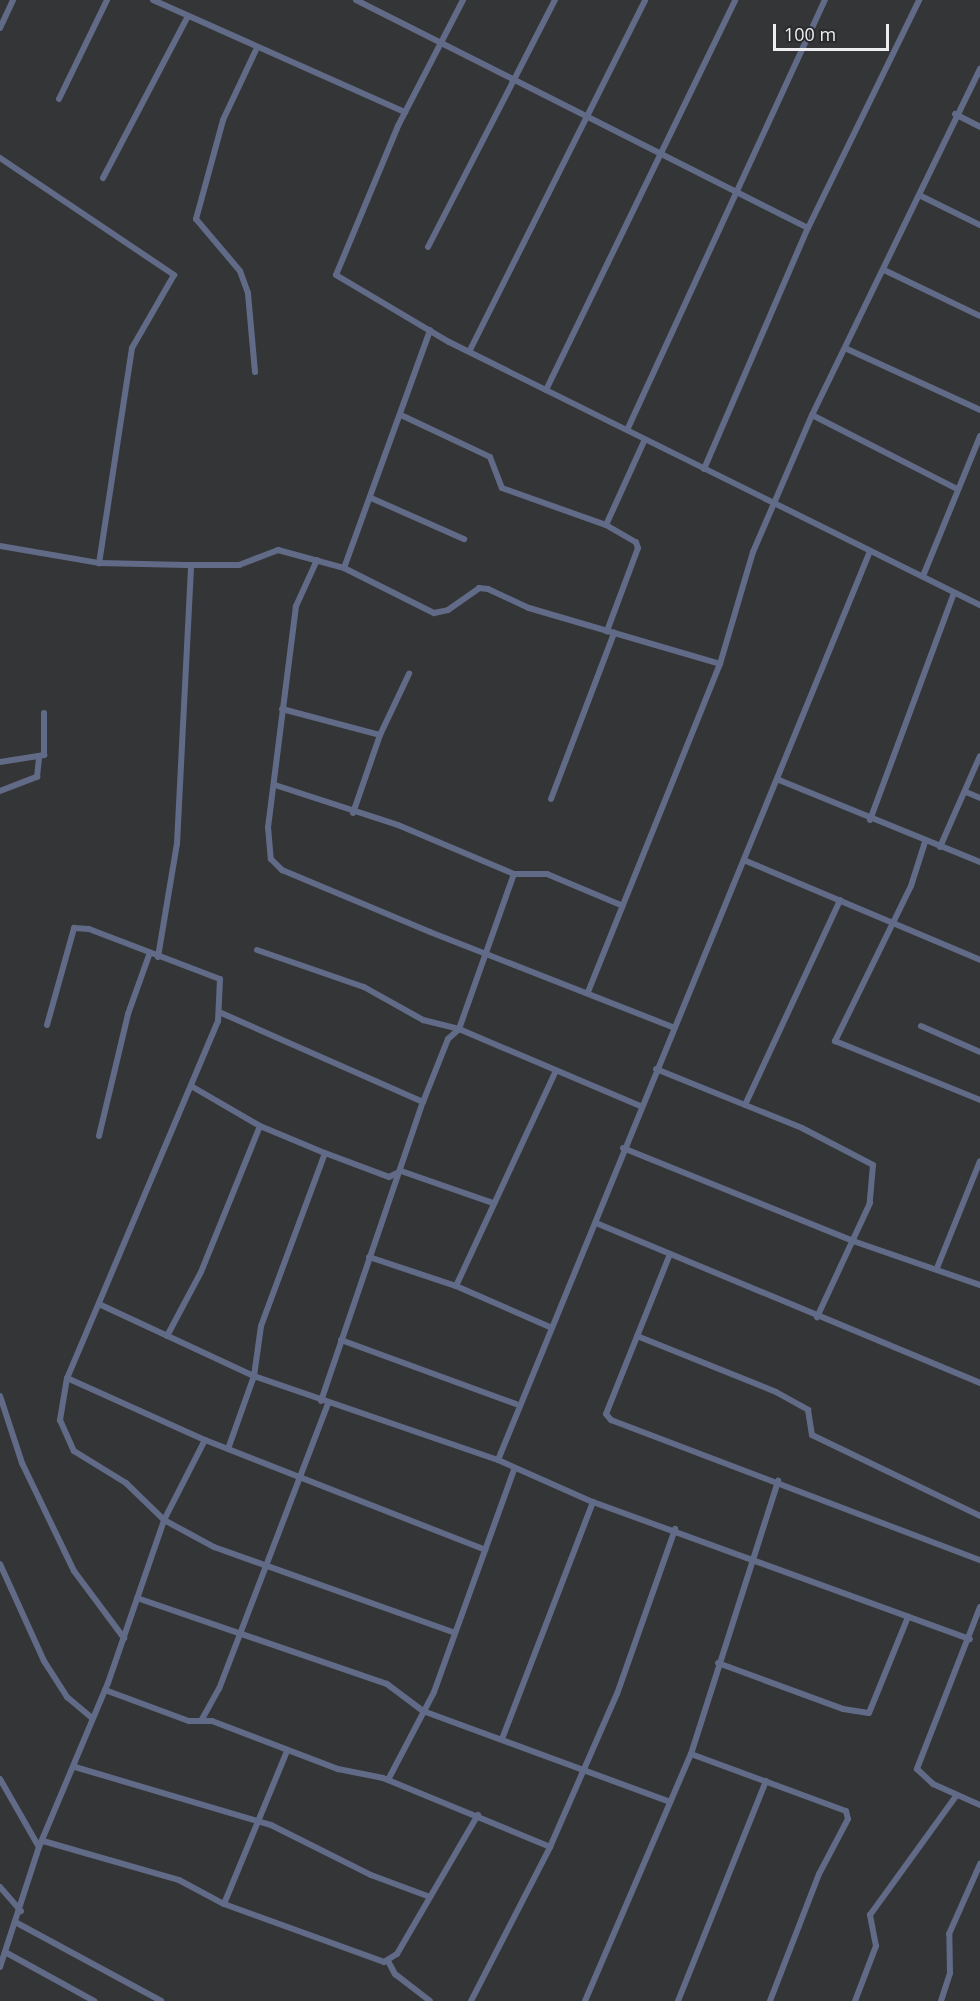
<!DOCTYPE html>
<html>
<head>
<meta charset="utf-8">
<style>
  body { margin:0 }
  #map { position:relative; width:980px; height:2001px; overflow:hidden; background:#343537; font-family:"Open Sans",sans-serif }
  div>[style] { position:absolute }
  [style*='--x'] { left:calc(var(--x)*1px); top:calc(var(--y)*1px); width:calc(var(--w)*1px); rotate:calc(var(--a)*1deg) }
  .street>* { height:6px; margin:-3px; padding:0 3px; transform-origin:3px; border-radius:3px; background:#616b87 }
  span { translate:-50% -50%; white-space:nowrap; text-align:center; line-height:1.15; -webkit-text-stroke:6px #2a2b2d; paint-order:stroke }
  .scale { position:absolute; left:773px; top:24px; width:116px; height:27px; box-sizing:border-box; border:3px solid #eeeef0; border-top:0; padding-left:8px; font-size:18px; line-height:21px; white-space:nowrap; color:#eeeef0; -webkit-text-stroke:4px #2a2b2d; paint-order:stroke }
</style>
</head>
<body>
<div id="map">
  <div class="street">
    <div style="--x:153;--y:0;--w:276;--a:24"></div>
    <div style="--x:356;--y:0;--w:506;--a:26.77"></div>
    <div style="--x:463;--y:0;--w:142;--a:117.3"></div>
    <div style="--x:398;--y:126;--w:161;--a:112.6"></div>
    <div style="--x:336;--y:275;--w:131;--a:30.7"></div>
    <div style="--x:449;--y:342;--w:593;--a:26.35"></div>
    <div style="--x:0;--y:28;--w:31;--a:-65"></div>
    <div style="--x:59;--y:99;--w:110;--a:-64.1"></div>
    <div style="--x:955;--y:114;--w:28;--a:27"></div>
    <div style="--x:0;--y:158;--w:210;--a:33.9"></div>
    <div style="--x:174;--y:275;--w:84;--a:119.9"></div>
    <div style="--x:132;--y:348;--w:218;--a:98.7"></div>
    <div style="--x:103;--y:178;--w:183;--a:-62.3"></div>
    <div style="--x:919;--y:195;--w:68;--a:26.2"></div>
    <div style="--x:428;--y:247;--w:278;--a:-62.8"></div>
    <div style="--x:884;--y:270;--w:106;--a:25.6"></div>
    <div style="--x:847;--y:349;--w:146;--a:24.6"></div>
    <div style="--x:470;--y:350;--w:391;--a:-63.4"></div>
    <div style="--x:255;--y:372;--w:79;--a:-95.1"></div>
    <div style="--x:248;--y:293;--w:23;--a:-110"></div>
    <div style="--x:240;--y:271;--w:68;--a:-130.2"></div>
    <div style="--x:196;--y:219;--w:103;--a:-74.7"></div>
    <div style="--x:223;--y:120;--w:77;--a:-64.8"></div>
    <div style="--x:546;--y:390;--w:433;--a:-64.1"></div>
    <div style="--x:812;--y:415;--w:161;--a:27"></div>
    <div style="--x:403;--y:416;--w:96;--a:25.2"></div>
    <div style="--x:490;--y:457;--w:33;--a:69"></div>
    <div style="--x:502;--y:488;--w:110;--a:19.6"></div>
    <div style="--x:606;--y:525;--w:34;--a:30"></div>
    <div style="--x:636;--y:542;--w:6;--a:72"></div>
    <div style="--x:638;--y:548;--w:89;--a:110.5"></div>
    <div style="--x:628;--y:428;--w:471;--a:-65.3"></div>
    <div style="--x:704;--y:469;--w:262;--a:-66.7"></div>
    <div style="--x:808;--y:228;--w:254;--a:-64"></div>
    <div style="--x:371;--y:498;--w:102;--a:23.8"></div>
    <div style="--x:606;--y:525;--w:94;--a:-65.6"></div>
    <div style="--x:0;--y:546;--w:100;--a:9.7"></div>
    <div style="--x:99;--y:563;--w:87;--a:1.3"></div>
    <div style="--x:186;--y:565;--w:53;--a:0"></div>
    <div style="--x:239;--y:565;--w:42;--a:-21"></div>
    <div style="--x:278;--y:550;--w:68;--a:15.3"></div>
    <div style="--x:344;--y:568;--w:101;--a:26.6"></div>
    <div style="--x:434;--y:613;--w:14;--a:-12"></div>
    <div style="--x:448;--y:610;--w:38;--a:-35"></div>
    <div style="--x:479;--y:588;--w:9;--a:6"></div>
    <div style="--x:488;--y:589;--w:45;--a:24.9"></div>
    <div style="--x:529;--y:608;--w:199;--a:16.3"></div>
    <div style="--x:317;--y:560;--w:51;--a:114.5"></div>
    <div style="--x:296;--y:606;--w:223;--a:97.2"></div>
    <div style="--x:268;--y:827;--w:32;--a:85"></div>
    <div style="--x:271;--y:859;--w:16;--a:45"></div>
    <div style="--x:282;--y:870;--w:160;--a:22.7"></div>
    <div style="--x:430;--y:932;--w:261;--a:21.4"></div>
    <div style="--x:344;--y:568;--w:253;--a:-70.1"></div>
    <div style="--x:923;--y:576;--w:151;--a:-67.8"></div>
    <div style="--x:282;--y:709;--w:101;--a:14.9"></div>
    <div style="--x:0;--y:762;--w:45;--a:-9"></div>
    <div style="--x:44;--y:755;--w:42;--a:-90"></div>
    <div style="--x:779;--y:780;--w:217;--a:22.2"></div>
    <div style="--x:275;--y:785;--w:129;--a:18"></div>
    <div style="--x:398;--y:825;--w:126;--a:22.9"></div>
    <div style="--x:514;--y:874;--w:33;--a:0"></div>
    <div style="--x:547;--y:874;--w:82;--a:22.8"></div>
    <div style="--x:0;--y:791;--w:40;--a:-21"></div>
    <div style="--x:37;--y:777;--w:18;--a:-84"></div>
    <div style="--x:966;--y:792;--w:15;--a:23"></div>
    <div style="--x:551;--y:799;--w:178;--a:-69.2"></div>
    <div style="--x:353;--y:813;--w:83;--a:-70.9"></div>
    <div style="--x:380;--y:735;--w:68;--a:-64.6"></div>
    <div style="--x:870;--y:820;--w:242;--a:-69.7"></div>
    <div style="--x:925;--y:842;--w:46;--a:107.7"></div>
    <div style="--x:911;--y:886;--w:173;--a:116.1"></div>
    <div style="--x:835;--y:1041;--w:157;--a:22.1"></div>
    <div style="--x:940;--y:847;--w:99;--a:-66.3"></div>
    <div style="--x:746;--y:861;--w:254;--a:22.9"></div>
    <div style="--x:257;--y:950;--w:113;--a:19.1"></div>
    <div style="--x:364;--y:987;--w:68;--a:29.2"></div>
    <div style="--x:423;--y:1020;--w:37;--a:14"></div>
    <div style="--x:459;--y:1029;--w:197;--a:23"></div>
    <div style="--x:158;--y:957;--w:115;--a:-80.5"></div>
    <div style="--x:177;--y:844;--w:279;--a:-87.1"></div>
    <div style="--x:588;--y:992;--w:354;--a:-68.1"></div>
    <div style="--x:720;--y:664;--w:117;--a:-73.6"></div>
    <div style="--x:753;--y:552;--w:149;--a:-66.7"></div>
    <div style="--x:812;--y:415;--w:385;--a:-64.1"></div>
    <div style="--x:219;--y:1012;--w:223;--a:23.8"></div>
    <div style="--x:47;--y:1025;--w:101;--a:-74.4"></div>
    <div style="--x:74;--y:928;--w:15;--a:4"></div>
    <div style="--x:89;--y:929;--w:140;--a:20.9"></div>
    <div style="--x:220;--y:979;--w:42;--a:92.7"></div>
    <div style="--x:218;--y:1021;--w:388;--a:112.9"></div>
    <div style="--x:67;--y:1378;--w:43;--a:99.5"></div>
    <div style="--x:60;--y:1420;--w:34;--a:66"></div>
    <div style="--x:74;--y:1451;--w:61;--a:31.6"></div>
    <div style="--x:126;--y:1483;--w:53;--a:44.2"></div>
    <div style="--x:164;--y:1520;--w:57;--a:28.4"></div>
    <div style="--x:214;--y:1547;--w:254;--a:19.6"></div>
    <div style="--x:921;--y:1026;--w:64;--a:23.8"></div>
    <div style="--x:656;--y:1069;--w:157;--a:22"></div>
    <div style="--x:802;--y:1128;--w:80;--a:27.5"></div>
    <div style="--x:873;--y:1165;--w:38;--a:95"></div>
    <div style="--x:870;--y:1203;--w:126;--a:114.9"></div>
    <div style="--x:191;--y:1086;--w:80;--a:30.1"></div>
    <div style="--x:260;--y:1126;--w:70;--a:22.6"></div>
    <div style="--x:325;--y:1153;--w:68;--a:20.6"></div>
    <div style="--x:389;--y:1177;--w:13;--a:-27"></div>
    <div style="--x:401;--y:1171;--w:97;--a:19.2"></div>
    <div style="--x:745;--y:1105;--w:226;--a:-65.1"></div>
    <div style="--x:99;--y:1136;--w:125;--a:-76.6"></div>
    <div style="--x:128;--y:1014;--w:63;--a:-70.4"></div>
    <div style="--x:623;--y:1148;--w:248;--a:22"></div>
    <div style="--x:853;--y:1241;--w:134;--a:19.1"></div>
    <div style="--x:596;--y:1223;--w:416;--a:22.6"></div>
    <div style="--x:670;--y:1254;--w:172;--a:111.8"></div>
    <div style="--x:606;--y:1414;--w:8;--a:50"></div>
    <div style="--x:611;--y:1420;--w:395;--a:20.8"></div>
    <div style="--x:369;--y:1257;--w:92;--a:18.4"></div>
    <div style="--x:456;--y:1286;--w:103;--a:23.6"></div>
    <div style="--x:937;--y:1268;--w:115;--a:-68.1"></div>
    <div style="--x:456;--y:1286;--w:237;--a:-65.1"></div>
    <div style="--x:101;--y:1305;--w:169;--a:24.9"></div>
    <div style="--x:254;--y:1376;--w:258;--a:19"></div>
    <div style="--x:498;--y:1460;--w:104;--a:23.9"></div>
    <div style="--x:593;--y:1502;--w:401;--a:20"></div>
    <div style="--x:167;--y:1336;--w:72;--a:-62"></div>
    <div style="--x:201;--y:1272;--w:157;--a:-68"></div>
    <div style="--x:637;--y:1336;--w:150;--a:21.9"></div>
    <div style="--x:776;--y:1392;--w:37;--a:29"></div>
    <div style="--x:808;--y:1410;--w:25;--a:81"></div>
    <div style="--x:812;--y:1435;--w:187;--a:25.7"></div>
    <div style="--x:341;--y:1340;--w:186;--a:20.1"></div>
    <div style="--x:67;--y:1378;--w:151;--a:24.2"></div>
    <div style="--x:205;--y:1440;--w:301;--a:21.4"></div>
    <div style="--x:0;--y:1396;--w:71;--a:71.8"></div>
    <div style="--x:22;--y:1463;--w:120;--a:64.3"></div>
    <div style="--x:74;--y:1571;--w:84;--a:53.3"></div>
    <div style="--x:321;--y:1401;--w:316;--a:-71.2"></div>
    <div style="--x:423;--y:1102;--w:68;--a:-68.4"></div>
    <div style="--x:448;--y:1039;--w:15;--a:-42"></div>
    <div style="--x:459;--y:1029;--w:164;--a:-70.5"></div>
    <div style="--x:228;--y:1449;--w:77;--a:-70.4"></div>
    <div style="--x:254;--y:1376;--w:50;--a:-82"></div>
    <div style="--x:261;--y:1326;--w:184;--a:-69.7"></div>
    <div style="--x:498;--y:1460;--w:982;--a:-67.74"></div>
    <div style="--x:0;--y:1564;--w:107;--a:65.6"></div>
    <div style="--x:44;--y:1661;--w:43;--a:57.4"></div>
    <div style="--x:67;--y:1697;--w:33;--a:40"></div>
    <div style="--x:137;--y:1598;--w:264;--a:19"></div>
    <div style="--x:387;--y:1684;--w:45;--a:36.9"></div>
    <div style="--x:423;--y:1711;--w:261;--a:20.2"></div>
    <div style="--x:980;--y:1607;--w:174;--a:111.3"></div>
    <div style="--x:917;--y:1769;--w:22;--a:43"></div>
    <div style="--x:933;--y:1784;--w:51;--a:24.1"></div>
    <div style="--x:718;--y:1663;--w:133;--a:20.2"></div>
    <div style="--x:843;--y:1709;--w:26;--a:9"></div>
    <div style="--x:869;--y:1713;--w:104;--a:-67.9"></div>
    <div style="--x:105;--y:1690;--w:90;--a:20.3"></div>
    <div style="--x:189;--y:1721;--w:23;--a:0"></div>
    <div style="--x:212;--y:1721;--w:135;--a:20.9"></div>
    <div style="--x:338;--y:1769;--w:46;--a:11.3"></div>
    <div style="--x:383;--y:1778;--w:181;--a:22.4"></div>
    <div style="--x:201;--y:1721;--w:37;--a:-61"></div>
    <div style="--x:219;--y:1689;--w:306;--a:-69.1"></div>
    <div style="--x:502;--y:1739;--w:254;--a:-69"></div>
    <div style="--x:691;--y:1754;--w:165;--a:20.2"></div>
    <div style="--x:846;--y:1811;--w:8;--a:76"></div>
    <div style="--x:848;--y:1819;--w:62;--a:117.8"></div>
    <div style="--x:819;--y:1874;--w:136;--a:111.1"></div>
    <div style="--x:75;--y:1767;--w:204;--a:16.5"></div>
    <div style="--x:271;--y:1825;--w:112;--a:26.6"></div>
    <div style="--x:371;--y:1875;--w:63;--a:20.4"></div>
    <div style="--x:0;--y:1779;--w:78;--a:60.2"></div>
    <div style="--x:388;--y:1780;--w:99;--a:-62.4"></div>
    <div style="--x:434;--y:1692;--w:236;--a:-70.2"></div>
    <div style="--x:43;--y:1841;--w:141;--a:16"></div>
    <div style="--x:179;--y:1880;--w:51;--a:28.1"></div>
    <div style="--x:224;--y:1904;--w:170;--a:19.9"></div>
    <div style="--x:384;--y:1962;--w:15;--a:-32"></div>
    <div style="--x:397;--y:1954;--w:161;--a:-59.8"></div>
    <div style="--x:0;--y:1887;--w:32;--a:49"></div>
    <div style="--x:224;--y:1904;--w:165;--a:-67.6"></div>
    <div style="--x:17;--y:1923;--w:164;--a:28.4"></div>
    <div style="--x:5;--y:1952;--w:102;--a:28.8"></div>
    <div style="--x:388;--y:1961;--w:15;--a:62"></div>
    <div style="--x:395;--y:1974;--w:44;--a:37.6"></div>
    <div style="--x:0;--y:1967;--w:126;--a:-72"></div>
    <div style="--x:39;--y:1847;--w:178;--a:-67.2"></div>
    <div style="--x:108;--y:1683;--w:172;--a:-71"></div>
    <div style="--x:164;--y:1520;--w:90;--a:-62.9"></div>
    <div style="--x:471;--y:2001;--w:173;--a:-62.8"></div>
    <div style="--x:550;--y:1847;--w:167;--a:-66.4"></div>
    <div style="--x:617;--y:1694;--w:175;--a:-70.6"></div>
    <div style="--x:585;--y:2001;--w:269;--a:-66.8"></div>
    <div style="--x:691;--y:1754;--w:287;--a:-72.3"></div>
    <div style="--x:678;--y:2001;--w:237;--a:-68.2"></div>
    <div style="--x:855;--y:2001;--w:59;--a:-69.1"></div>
    <div style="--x:876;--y:1946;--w:32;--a:-101"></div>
    <div style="--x:870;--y:1915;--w:148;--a:-54.1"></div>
    <div style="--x:941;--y:2001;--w:29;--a:-72"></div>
    <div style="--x:950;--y:1973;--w:39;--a:-91"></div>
    <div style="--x:949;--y:1934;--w:77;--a:-66.1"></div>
  </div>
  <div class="scale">100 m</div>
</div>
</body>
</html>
